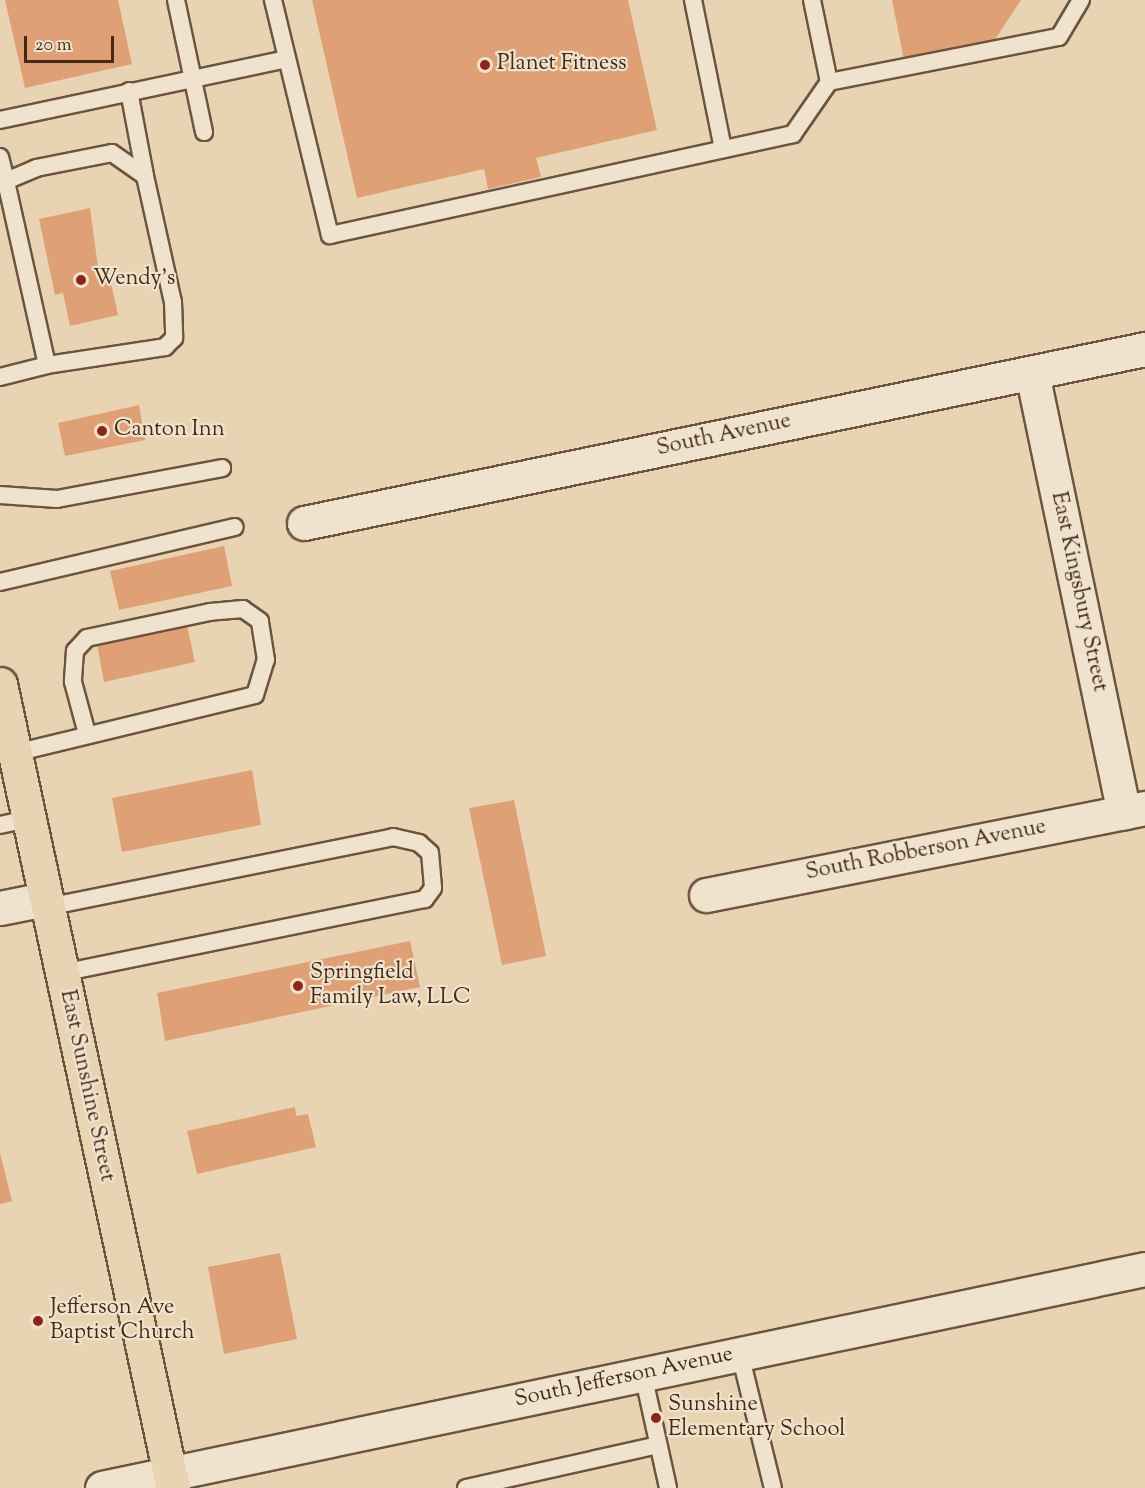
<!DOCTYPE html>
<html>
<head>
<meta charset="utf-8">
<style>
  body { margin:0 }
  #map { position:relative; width:1145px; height:1488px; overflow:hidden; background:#e8d4b3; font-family:"Sorts Mill Goudy",serif }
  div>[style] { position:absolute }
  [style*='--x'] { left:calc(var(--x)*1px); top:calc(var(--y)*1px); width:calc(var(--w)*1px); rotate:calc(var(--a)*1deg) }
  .building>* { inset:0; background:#e0a076 }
  .roads { filter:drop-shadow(2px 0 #6c543d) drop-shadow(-2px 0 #6c543d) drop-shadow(0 2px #6c543d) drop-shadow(0 -2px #6c543d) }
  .lane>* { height:16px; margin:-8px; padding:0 8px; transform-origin:8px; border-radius:8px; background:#f0e3ce }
  .street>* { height:33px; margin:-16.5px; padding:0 16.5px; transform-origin:16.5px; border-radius:16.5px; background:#f0e3ce }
  .secondary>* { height:33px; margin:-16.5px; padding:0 16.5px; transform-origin:16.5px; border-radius:16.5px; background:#f0e3ce }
  .primary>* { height:33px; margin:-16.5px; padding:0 16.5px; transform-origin:16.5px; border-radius:16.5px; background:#e8d4b3 }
  .dots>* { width:16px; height:16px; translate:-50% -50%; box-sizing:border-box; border:3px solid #f0e3ce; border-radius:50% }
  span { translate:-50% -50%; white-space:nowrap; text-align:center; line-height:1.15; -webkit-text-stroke:4.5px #f0e3ce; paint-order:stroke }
  .poi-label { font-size:22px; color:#432a16 }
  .left { translate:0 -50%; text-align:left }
  .street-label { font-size:22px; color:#432a16 }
  .scale { position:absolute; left:24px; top:36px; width:90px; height:27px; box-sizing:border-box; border:3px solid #432a16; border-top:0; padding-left:8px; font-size:18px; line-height:21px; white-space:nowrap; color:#432a16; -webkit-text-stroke:4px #f0e3ce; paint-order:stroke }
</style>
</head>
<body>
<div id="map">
  <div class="building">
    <div style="clip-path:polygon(5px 0,118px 0,132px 64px,25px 88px)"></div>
    <div style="clip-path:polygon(312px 0,628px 0,657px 130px,536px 158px,541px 177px,488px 189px,484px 169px,357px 198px)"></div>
    <div style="clip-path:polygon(892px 0,1021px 0,992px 44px,904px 60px)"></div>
    <div style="clip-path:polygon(90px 208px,98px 267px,107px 265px,118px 315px,70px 326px,63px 293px,55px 295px,39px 219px)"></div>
    <div style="clip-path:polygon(139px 405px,145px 440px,65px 456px,58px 423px)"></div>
    <div style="clip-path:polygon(224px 546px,232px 586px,119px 610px,110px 571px)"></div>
    <div style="clip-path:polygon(187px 625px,195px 662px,104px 682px,97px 644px)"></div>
    <div style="clip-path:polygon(252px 770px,261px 825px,122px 852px,112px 798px)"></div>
    <div style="clip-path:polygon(514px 800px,546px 956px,502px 965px,469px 808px)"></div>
    <div style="clip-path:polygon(410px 941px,420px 987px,165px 1041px,157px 993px)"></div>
    <div style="clip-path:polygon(295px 1107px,296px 1116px,308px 1114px,316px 1147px,197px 1174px,187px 1131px)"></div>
    <div style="clip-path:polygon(0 1153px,12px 1201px,0 1204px)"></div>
    <div style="clip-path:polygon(280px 1253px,297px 1339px,224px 1354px,208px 1267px)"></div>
  </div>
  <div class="roads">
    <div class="lane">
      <div style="--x:176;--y:0;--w:135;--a:78"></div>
      <div style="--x:273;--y:0;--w:242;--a:76.4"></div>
      <div style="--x:330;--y:235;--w:474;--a:-12.3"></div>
      <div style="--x:793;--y:134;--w:63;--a:-55.3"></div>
      <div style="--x:829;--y:82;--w:234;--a:-11.1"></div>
      <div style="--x:1059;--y:37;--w:43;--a:-59.3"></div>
      <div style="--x:693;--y:0;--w:152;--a:78.6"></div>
      <div style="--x:812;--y:0;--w:84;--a:78.3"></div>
      <div style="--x:129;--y:91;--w:86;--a:79.3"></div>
      <div style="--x:0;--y:120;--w:293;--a:-12"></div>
      <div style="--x:112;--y:153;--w:40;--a:34.9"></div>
      <div style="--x:145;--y:176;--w:129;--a:77.5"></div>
      <div style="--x:173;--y:302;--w:36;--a:88"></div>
      <div style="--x:174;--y:338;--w:13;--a:135"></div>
      <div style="--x:165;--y:347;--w:119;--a:171.3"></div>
      <div style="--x:47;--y:365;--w:189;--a:-102.6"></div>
      <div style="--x:6;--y:181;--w:33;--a:-23"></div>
      <div style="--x:36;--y:168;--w:77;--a:-11.2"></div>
      <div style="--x:0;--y:157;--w:25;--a:76"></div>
      <div style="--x:6;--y:181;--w:6;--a:171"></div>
      <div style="--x:0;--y:377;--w:49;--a:-14.3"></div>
      <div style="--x:0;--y:495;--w:57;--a:4"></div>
      <div style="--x:57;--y:499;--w:168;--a:-10.6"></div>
      <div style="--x:0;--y:582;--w:241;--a:-13.2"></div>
      <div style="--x:15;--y:753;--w:247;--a:-13.6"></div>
      <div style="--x:255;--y:695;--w:37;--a:-73"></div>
      <div style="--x:266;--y:660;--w:39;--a:-99"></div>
      <div style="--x:260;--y:621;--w:21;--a:-145"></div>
      <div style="--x:243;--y:609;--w:33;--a:175"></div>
      <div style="--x:210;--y:612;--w:126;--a:168.1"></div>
      <div style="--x:87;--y:638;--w:18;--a:133"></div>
      <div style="--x:75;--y:651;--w:31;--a:94"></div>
      <div style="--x:73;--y:682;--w:54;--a:74.9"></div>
      <div style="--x:0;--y:825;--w:29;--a:-12"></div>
      <div style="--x:47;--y:907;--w:353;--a:-11.4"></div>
      <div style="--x:393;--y:837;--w:27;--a:13"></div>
      <div style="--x:419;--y:843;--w:15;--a:42"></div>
      <div style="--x:430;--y:853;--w:35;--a:85"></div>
      <div style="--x:433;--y:888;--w:14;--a:126"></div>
      <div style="--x:425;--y:899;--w:371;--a:168.5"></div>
      <div style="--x:740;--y:1354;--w:138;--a:76.2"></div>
      <div style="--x:643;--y:1374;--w:117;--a:77.6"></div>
      <div style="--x:466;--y:1488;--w:197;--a:-12.6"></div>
    </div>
    <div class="street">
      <div style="--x:1032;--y:373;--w:449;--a:78.2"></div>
      <div style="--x:304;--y:523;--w:859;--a:-11.69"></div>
      <div style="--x:706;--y:895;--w:448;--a:-11.2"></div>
      <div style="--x:0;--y:908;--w:46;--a:-11.3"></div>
    </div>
    <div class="secondary">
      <div style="--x:102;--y:1488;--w:1066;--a:-11.86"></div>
    </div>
    <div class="primary">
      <div style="--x:0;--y:684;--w:822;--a:77.86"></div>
    </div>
  </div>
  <div class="dots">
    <div style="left:485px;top:65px;background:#8f2418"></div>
    <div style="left:81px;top:280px;background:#8f2418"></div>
    <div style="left:102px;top:431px;background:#8f2418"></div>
    <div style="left:298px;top:986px;background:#8f2418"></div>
    <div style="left:38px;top:1321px;background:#8f2418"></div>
    <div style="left:656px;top:1418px;background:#8f2418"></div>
  </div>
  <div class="poi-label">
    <span class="left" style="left:497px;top:65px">Planet Fitness</span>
    <span class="left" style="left:93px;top:280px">Wendy's</span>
    <span class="left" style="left:114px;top:431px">Canton Inn</span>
    <span class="left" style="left:310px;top:986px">Springfield<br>Family Law, LLC</span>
    <span class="left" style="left:50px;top:1321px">Jefferson Ave<br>Baptist Church</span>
    <span class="left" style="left:668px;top:1418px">Sunshine<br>Elementary School</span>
  </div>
  <div class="street-label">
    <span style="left:724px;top:436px;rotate:-12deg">South Avenue</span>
    <span style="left:1078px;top:592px;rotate:78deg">East Kingsbury Street</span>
    <span style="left:926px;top:851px;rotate:-11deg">South Robberson Avenue</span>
    <span style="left:86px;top:1086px;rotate:78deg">East Sunshine Street</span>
    <span style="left:624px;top:1378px;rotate:-12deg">South Jefferson Avenue</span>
  </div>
  <div class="scale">20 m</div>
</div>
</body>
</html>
